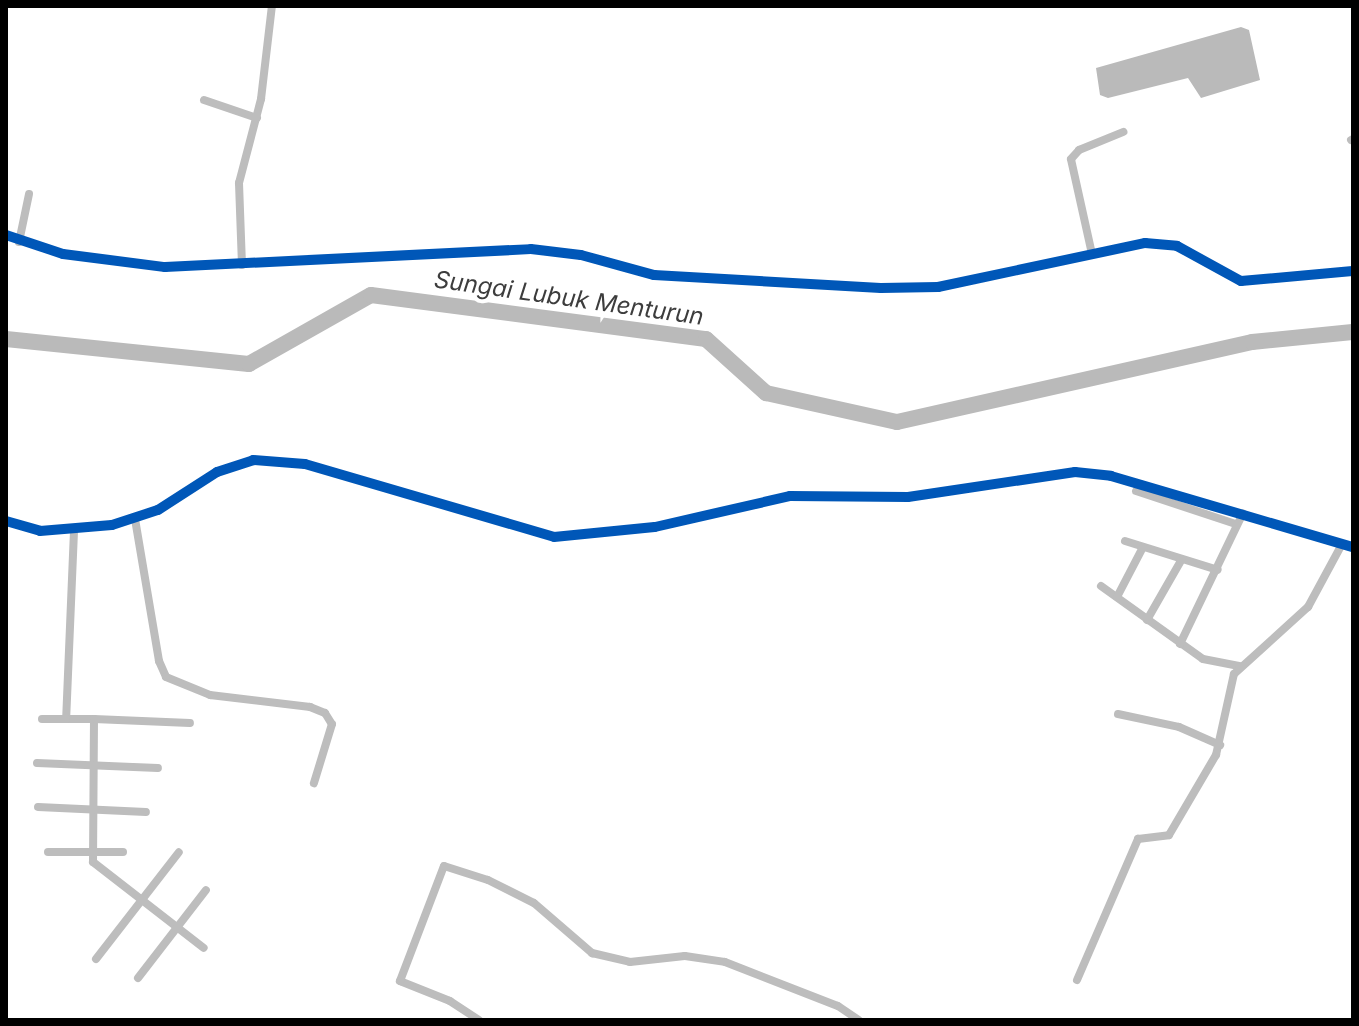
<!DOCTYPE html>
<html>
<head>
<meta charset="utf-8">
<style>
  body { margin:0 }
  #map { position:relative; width:1359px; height:1026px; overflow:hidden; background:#fff; font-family:Inter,sans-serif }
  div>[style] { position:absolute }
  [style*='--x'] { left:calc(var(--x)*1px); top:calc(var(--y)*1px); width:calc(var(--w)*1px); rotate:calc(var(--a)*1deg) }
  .water>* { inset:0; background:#bababa }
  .river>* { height:16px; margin:-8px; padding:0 8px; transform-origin:8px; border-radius:8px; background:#bababa }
  .minor>* { height:8px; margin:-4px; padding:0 4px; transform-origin:4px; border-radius:4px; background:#bdbdbd }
  .cycleway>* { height:10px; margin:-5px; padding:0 5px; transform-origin:5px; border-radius:5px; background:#0057b8 }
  span { translate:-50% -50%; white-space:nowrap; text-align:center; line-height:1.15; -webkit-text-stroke:8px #fff; paint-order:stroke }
  .water-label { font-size:24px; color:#3d3d3d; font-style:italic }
  .frame { position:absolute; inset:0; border:8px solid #000; pointer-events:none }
</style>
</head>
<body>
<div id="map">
  <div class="water">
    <div style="clip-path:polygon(1241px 27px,1249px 30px,1260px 80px,1201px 98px,1188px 78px,1108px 98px,1100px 95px,1096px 68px)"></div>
  </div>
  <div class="river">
    <div style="--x:6;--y:339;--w:244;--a:5.9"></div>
    <div style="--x:249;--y:364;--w:140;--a:-29.5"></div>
    <div style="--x:371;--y:295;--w:338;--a:7.5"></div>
    <div style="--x:706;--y:339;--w:81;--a:42"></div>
    <div style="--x:766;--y:393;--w:134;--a:12.5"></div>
    <div style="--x:897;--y:422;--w:364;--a:-12.7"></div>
    <div style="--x:1252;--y:342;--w:101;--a:-5.7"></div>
  </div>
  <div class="minor">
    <div style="--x:204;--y:100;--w:56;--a:18.8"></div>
    <div style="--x:1351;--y:140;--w:2;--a:-27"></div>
    <div style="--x:6;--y:235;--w:60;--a:18.4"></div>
    <div style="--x:63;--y:254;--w:103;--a:7.3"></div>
    <div style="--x:165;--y:267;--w:366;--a:-2.8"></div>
    <div style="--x:531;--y:249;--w:50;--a:6.8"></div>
    <div style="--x:581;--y:255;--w:76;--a:15.3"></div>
    <div style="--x:654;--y:275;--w:227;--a:3.3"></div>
    <div style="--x:881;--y:288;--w:57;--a:-1"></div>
    <div style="--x:938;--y:287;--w:212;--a:-12"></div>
    <div style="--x:1145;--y:243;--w:32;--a:5"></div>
    <div style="--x:1177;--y:246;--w:73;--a:28.7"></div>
    <div style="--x:1241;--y:281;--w:112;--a:-5.1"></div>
    <div style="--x:19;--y:242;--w:49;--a:-78.2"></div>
    <div style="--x:1092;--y:254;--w:97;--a:-102.5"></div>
    <div style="--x:1071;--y:159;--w:12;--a:-48"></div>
    <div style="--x:1079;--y:150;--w:48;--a:-22.2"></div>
    <div style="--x:242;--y:265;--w:82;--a:-92.1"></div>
    <div style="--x:239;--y:183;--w:87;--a:-75.3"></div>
    <div style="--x:261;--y:99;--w:94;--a:-83.3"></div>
    <div style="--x:1136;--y:491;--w:105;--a:18.3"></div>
    <div style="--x:135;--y:519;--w:144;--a:80.4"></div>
    <div style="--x:159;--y:661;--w:17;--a:66"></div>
    <div style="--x:166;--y:677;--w:48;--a:22.2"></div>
    <div style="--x:210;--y:695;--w:101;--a:6.8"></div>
    <div style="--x:310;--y:707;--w:16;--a:22"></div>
    <div style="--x:325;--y:713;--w:13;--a:58"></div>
    <div style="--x:332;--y:724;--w:62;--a:107"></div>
    <div style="--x:6;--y:521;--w:35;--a:16"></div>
    <div style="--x:40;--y:531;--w:72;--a:-4.8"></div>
    <div style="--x:112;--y:525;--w:48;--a:-18.1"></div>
    <div style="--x:158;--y:510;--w:70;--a:-32.8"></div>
    <div style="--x:217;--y:472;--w:38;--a:-18"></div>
    <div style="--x:253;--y:460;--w:52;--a:4.4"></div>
    <div style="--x:305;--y:464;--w:259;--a:16.3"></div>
    <div style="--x:554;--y:537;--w:101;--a:-5.7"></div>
    <div style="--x:655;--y:527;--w:139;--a:-12.9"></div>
    <div style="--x:790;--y:496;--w:118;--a:0.5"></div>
    <div style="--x:908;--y:497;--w:169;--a:-8.5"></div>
    <div style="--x:1075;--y:472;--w:36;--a:6"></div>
    <div style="--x:1111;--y:476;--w:252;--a:16.4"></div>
    <div style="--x:74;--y:531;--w:188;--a:92.4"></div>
    <div style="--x:66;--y:719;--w:28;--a:0"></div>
    <div style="--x:94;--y:719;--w:143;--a:90.4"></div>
    <div style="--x:93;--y:862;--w:140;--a:37.8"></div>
    <div style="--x:1125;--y:541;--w:97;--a:17.3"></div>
    <div style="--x:1101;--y:586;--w:125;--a:35.6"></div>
    <div style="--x:1203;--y:659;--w:38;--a:11"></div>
    <div style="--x:1117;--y:597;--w:56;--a:-62.5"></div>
    <div style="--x:1147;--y:620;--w:70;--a:-60.2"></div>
    <div style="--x:1180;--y:644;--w:145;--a:-64.3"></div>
    <div style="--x:1118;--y:714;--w:62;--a:12"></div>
    <div style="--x:1179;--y:727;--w:45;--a:23.7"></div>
    <div style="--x:42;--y:719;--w:24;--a:0"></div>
    <div style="--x:94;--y:719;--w:96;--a:2.4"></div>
    <div style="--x:37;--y:763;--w:121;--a:2.4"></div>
    <div style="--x:38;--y:807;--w:108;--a:2.7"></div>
    <div style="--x:48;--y:852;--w:75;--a:0"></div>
    <div style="--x:96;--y:959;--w:135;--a:-52.2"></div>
    <div style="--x:138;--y:978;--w:111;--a:-52.3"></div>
    <div style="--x:1077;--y:980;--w:154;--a:-66.6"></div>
    <div style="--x:1138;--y:839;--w:31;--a:-7"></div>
    <div style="--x:1169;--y:835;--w:93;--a:-59.6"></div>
    <div style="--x:1216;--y:755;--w:83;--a:-77.5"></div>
    <div style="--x:1234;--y:674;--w:100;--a:-42.2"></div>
    <div style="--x:1308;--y:607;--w:72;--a:-61.6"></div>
    <div style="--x:479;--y:1020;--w:35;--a:-147"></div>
    <div style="--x:450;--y:1001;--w:54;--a:-158.2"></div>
    <div style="--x:400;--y:981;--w:123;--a:-69.1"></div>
    <div style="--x:444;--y:866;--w:46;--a:17.7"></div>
    <div style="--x:488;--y:880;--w:51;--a:26.6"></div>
    <div style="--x:534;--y:903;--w:77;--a:40.8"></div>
    <div style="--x:592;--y:953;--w:39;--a:13"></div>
    <div style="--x:630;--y:962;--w:55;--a:-6.2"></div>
    <div style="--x:685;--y:956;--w:40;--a:8.5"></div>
    <div style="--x:725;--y:962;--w:121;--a:21.3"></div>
    <div style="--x:838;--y:1006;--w:25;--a:34"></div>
  </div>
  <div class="cycleway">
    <div style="--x:6;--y:235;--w:60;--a:18.4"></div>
    <div style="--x:63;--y:254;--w:103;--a:7.3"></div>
    <div style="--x:165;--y:267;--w:366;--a:-2.8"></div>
    <div style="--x:531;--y:249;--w:50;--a:6.8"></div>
    <div style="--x:581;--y:255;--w:76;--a:15.3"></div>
    <div style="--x:654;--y:275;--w:227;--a:3.3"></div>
    <div style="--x:881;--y:288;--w:57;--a:-1"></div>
    <div style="--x:938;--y:287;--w:212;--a:-12"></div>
    <div style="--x:1145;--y:243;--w:32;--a:5"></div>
    <div style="--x:1177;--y:246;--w:73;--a:28.7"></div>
    <div style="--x:1241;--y:281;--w:112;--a:-5.1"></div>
    <div style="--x:6;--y:521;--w:35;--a:16"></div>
    <div style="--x:40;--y:531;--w:72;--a:-4.8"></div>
    <div style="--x:112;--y:525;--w:48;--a:-18.1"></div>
    <div style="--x:158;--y:510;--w:70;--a:-32.8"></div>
    <div style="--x:217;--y:472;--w:38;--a:-18"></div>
    <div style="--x:253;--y:460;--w:52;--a:4.4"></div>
    <div style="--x:305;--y:464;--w:259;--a:16.3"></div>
    <div style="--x:554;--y:537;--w:101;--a:-5.7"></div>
    <div style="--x:655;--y:527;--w:139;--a:-12.9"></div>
    <div style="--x:790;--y:496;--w:118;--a:0.5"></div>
    <div style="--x:908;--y:497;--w:169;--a:-8.5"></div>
    <div style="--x:1075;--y:472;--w:36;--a:6"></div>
    <div style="--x:1111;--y:476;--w:252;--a:16.4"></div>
  </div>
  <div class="water-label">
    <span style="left:569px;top:298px;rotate:8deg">Sungai Lubuk Menturun</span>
  </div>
  <div class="frame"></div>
</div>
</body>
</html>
